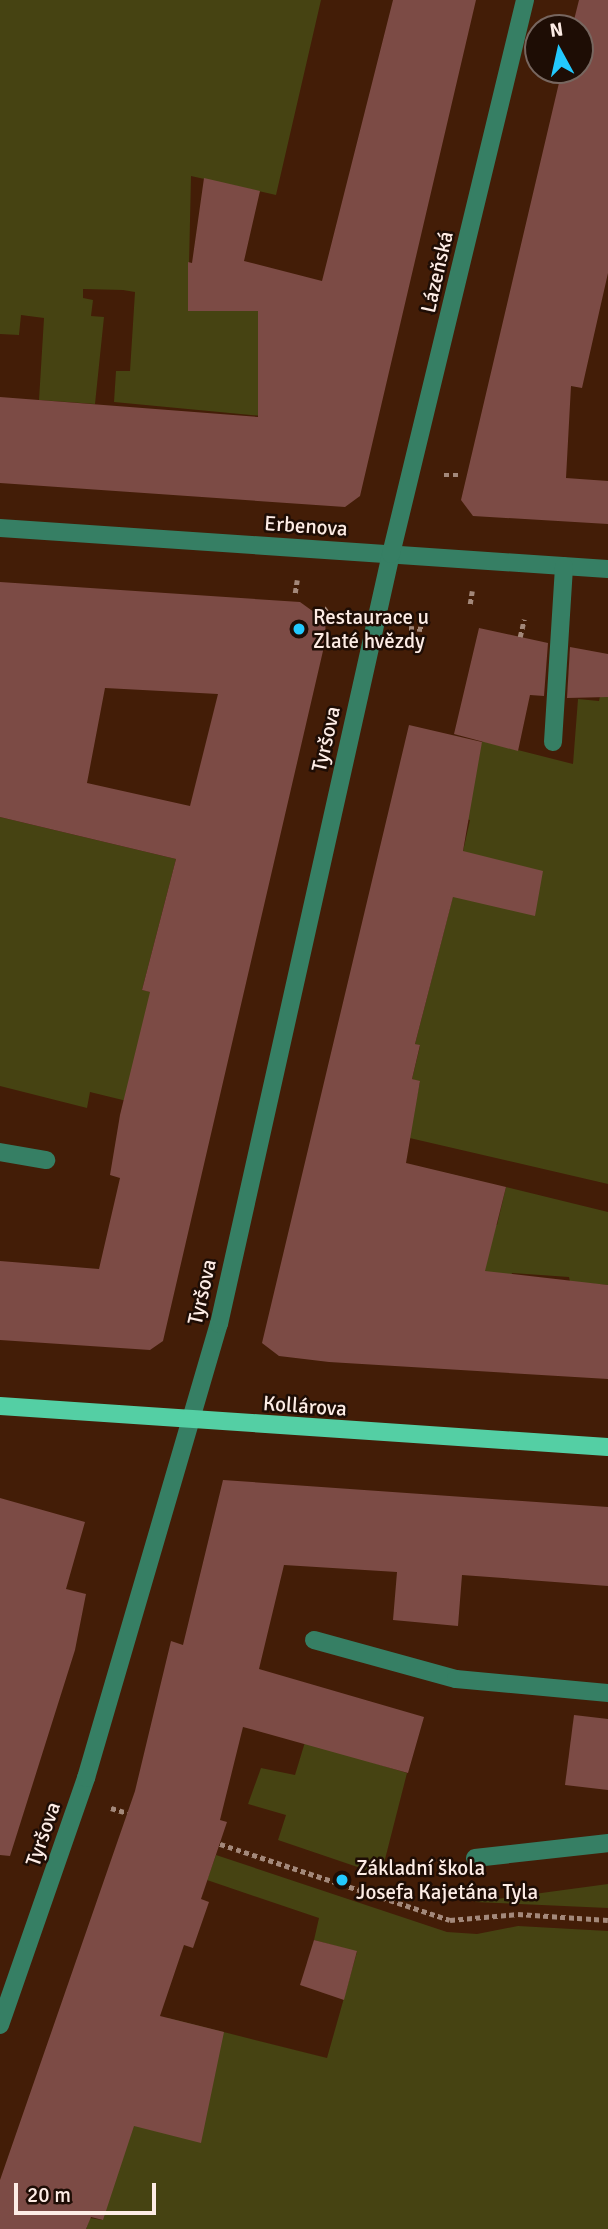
<!DOCTYPE html>
<html>
<head>
<meta charset="utf-8">
<style>
  body { margin:0 }
  #map { position:relative; width:608px; height:2229px; overflow:hidden; background:#431d07; font-family:Signika,sans-serif }
  div>[style] { position:absolute }
  [style*='--x'] { left:calc(var(--x)*1px); top:calc(var(--y)*1px); width:calc(var(--w)*1px); rotate:calc(var(--a)*1deg) }
  .green>* { inset:0; background:#464312 }
  .building>* { inset:0; background:#7c4b45 }
  .path>* { height:4.5px; margin-top:-2.25px; transform-origin:0; background:repeating-linear-gradient(90deg,#a3887a 0 5px,transparent 0 8.5px) }
  .minor>* { height:18px; margin:-9px; padding:0 9px; transform-origin:9px; border-radius:9px; background:#367f64 }
  .major>* { height:18px; margin:-9px; padding:0 9px; transform-origin:9px; border-radius:9px; background:#54cfa4 }
  .dots>* { width:19px; height:19px; translate:-50% -50%; box-sizing:border-box; border:4px solid #1e0d05; border-radius:50% }
  span { translate:-50% -50%; white-space:nowrap; text-align:center; line-height:1.15; -webkit-text-stroke:5px #1e0d05; paint-order:stroke }
  .street-label { font-size:21px; color:#fdece5 }
  .poi-label { font-size:21px; color:#fdece5 }
  .left { translate:0 -50%; text-align:left }
  .north { position:absolute; left:524px; top:14px; width:70px; height:70px; box-sizing:border-box; background:#1e0d05; border:2px solid #77665f; border-radius:50%; rotate:352deg; font-size:19px; font-weight:700; line-height:28px; text-align:center; color:#fdece5 }
  .north::after { content:''; display:block; margin:auto; width:24px; height:32px; background:#23c9fe; clip-path:polygon(50% 0,100% 100%,50% 72%,0 100%) }
  .scale { position:absolute; left:14px; top:2183px; width:142px; height:32px; box-sizing:border-box; border:4px solid #fdece5; border-top:0; padding-left:9px; font-size:21px; line-height:24px; white-space:nowrap; color:#fdece5; -webkit-text-stroke:5px #1e0d05; paint-order:stroke }
</style>
</head>
<body>
<div id="map">
  <div class="green">
    <div style="clip-path:polygon(0 0,321px 0,276px 195px,191px 176px,188px 311px,273px 281px,258px 338px,258px 396px,273px 417px,114px 402px,116px 371px,130px 371px,135px 292px,123px 290px,83px 289px,83px 298px,93px 300px,91px 316px,104px 317px,95px 404px,39px 400px,44px 318px,21px 315px,19px 335px,0 334px)"></div>
    <div style="clip-path:polygon(600px 696px,608px 697px,608px 1184px,401px 1136px,413px 1114px,420px 1082px,412px 1079px,420px 1046px,415px 1044px,453px 896px,470px 820px,460px 818px,482px 741px,573px 764px,578px 699px,599px 701px)"></div>
    <div style="clip-path:polygon(0 817px,176px 859px,142px 990px,151px 992px,135px 1103px,90px 1092px,87px 1108px,0 1086px)"></div>
    <div style="clip-path:polygon(406px 1164px,463px 1177px,455px 1215px,497px 1225px,506px 1187px,608px 1212px,608px 1285px,570px 1282px,569px 1277px,512px 1273px,511px 1278px,387px 1254px)"></div>
    <div style="clip-path:polygon(305px 1742px,407px 1773px,381px 1875px,278px 1840px,286px 1815px,248px 1804px,261px 1768px,295px 1775px)"></div>
    <div style="clip-path:polygon(216px 1855px,447px 1932px,477px 1934px,518px 1926px,608px 1931px,608px 2229px,86px 2229px,90px 2218px,102px 2220px,168px 2018px,327px 2058px,357px 1952px,314px 1940px,319px 1918px,207px 1880px)"></div>
    <div style="clip-path:polygon(608px 1884px,608px 1908px,474px 1902px)"></div>
  </div>
  <div class="building">
    <div style="clip-path:polygon(393px 0,476px 0,360px 496px,345px 507px,0 483px,0 397px,258px 417px,258px 311px,188px 311px,188px 262px,192px 263px,204px 178px,260px 191px,244px 261px,322px 281px)"></div>
    <div style="clip-path:polygon(579px 0,608px 0,608px 273px,582px 388px,571px 386px,566px 478px,608px 481px,608px 524px,473px 516px,461px 500px,562px 70px,580px 70px,580px 28px,572px 28px)"></div>
    <div style="clip-path:polygon(evenodd,0 582px,300px 602px,325px 620px,326px 638px,163px 1341px,150px 1350px,0 1340px,0 1261px,99px 1269px,120px 1178px,110px 1175px,120px 1115px,150px 992px,142px 990px,176px 859px,0 817px,0 582px,105px 688px,218px 694px,190px 806px,87px 783px,105px 688px)"></div>
    <div style="clip-path:polygon(479px 628px,548px 643px,544px 696px,530px 695px,518px 751px,454px 734px)"></div>
    <div style="clip-path:polygon(570px 647px,608px 654px,608px 697px,567px 698px)"></div>
    <div style="clip-path:polygon(409px 725px,482px 742px,463px 851px,543px 871px,535px 916px,453px 897px,415px 1044px,420px 1045px,412px 1079px,420px 1081px,406px 1163px,506px 1187px,485px 1271px,608px 1285px,608px 1379px,329px 1362px,279px 1356px,262px 1343px)"></div>
    <div style="clip-path:polygon(223px 1480px,608px 1507px,608px 1586px,462px 1575px,458px 1626px,393px 1620px,397px 1572px,284px 1565px,259px 1669px,424px 1717px,408px 1773px,243px 1727px,220px 1820px,227px 1822px,201px 1899px,209px 1902px,193px 1948px,184px 1945px,160px 2016px,224px 2032px,201px 2143px,134px 2126px,103px 2220px,91px 2217px,86px 2229px,0 2229px,0 2180px,135px 1791px,171px 1641px,183px 1645px)"></div>
    <div style="clip-path:polygon(0 1498px,85px 1522px,66px 1589px,86px 1594px,75px 1650px,10px 1856px,0 1855px)"></div>
    <div style="clip-path:polygon(574px 1715px,608px 1719px,608px 1790px,565px 1785px)"></div>
    <div style="clip-path:polygon(314px 1940px,357px 1951px,344px 2000px,300px 1985px)"></div>
  </div>
  <div class="path">
    <div style="--x:444;--y:475;--w:16;--a:0"></div>
    <div style="--x:295;--y:593;--w:13;--a:-81"></div>
    <div style="--x:470;--y:604;--w:13;--a:-81"></div>
    <div style="--x:319;--y:614;--w:10;--a:-37"></div>
    <div style="--x:409;--y:628;--w:14;--a:4"></div>
    <div style="--x:520;--y:637;--w:18;--a:-77"></div>
    <div style="--x:111;--y:1808;--w:17;--a:17"></div>
    <div style="--x:220;--y:1844;--w:242;--a:18.3"></div>
    <div style="--x:450;--y:1920;--w:68;--a:-5"></div>
    <div style="--x:518;--y:1914;--w:90;--a:3.8"></div>
  </div>
  <div class="minor">
    <div style="--x:0;--y:528;--w:609;--a:3.86"></div>
    <div style="--x:553;--y:742;--w:176;--a:-86.4"></div>
    <div style="--x:0;--y:1152;--w:47;--a:9.9"></div>
    <div style="--x:314;--y:1640;--w:147;--a:15.4"></div>
    <div style="--x:456;--y:1679;--w:153;--a:5.3"></div>
    <div style="--x:475;--y:1858;--w:134;--a:-6.4"></div>
    <div style="--x:0;--y:2025;--w:262;--a:-70.8"></div>
    <div style="--x:86;--y:1778;--w:473;--a:-73.7"></div>
    <div style="--x:219;--y:1324;--w:789;--a:-77.41"></div>
    <div style="--x:391;--y:554;--w:570;--a:-76.4"></div>
  </div>
  <div class="major">
    <div style="--x:0;--y:1406;--w:609;--a:3.86"></div>
  </div>
  <div class="dots">
    <div style="left:299px;top:629px;background:#23c9fe"></div>
    <div style="left:342px;top:1880px;background:#23c9fe"></div>
  </div>
  <div class="street-label">
    <span style="left:437px;top:272px;rotate:-77deg">Lázeňská</span>
    <span style="left:306px;top:526px;rotate:4deg">Erbenova</span>
    <span style="left:326px;top:739px;rotate:-77deg">Tyršova</span>
    <span style="left:202px;top:1292px;rotate:-77deg">Tyršova</span>
    <span style="left:305px;top:1406px;rotate:4deg">Kollárova</span>
    <span style="left:43px;top:1834px;rotate:-71deg">Tyršova</span>
  </div>
  <div class="poi-label">
    <span class="left" style="left:313px;top:629px">Restaurace u<br>Zlaté hvězdy</span>
    <span class="left" style="left:356px;top:1880px">Základní škola<br>Josefa Kajetána Tyla</span>
  </div>
  <div class="north">N</div>
  <div class="scale">20 m</div>
</div>
</body>
</html>
